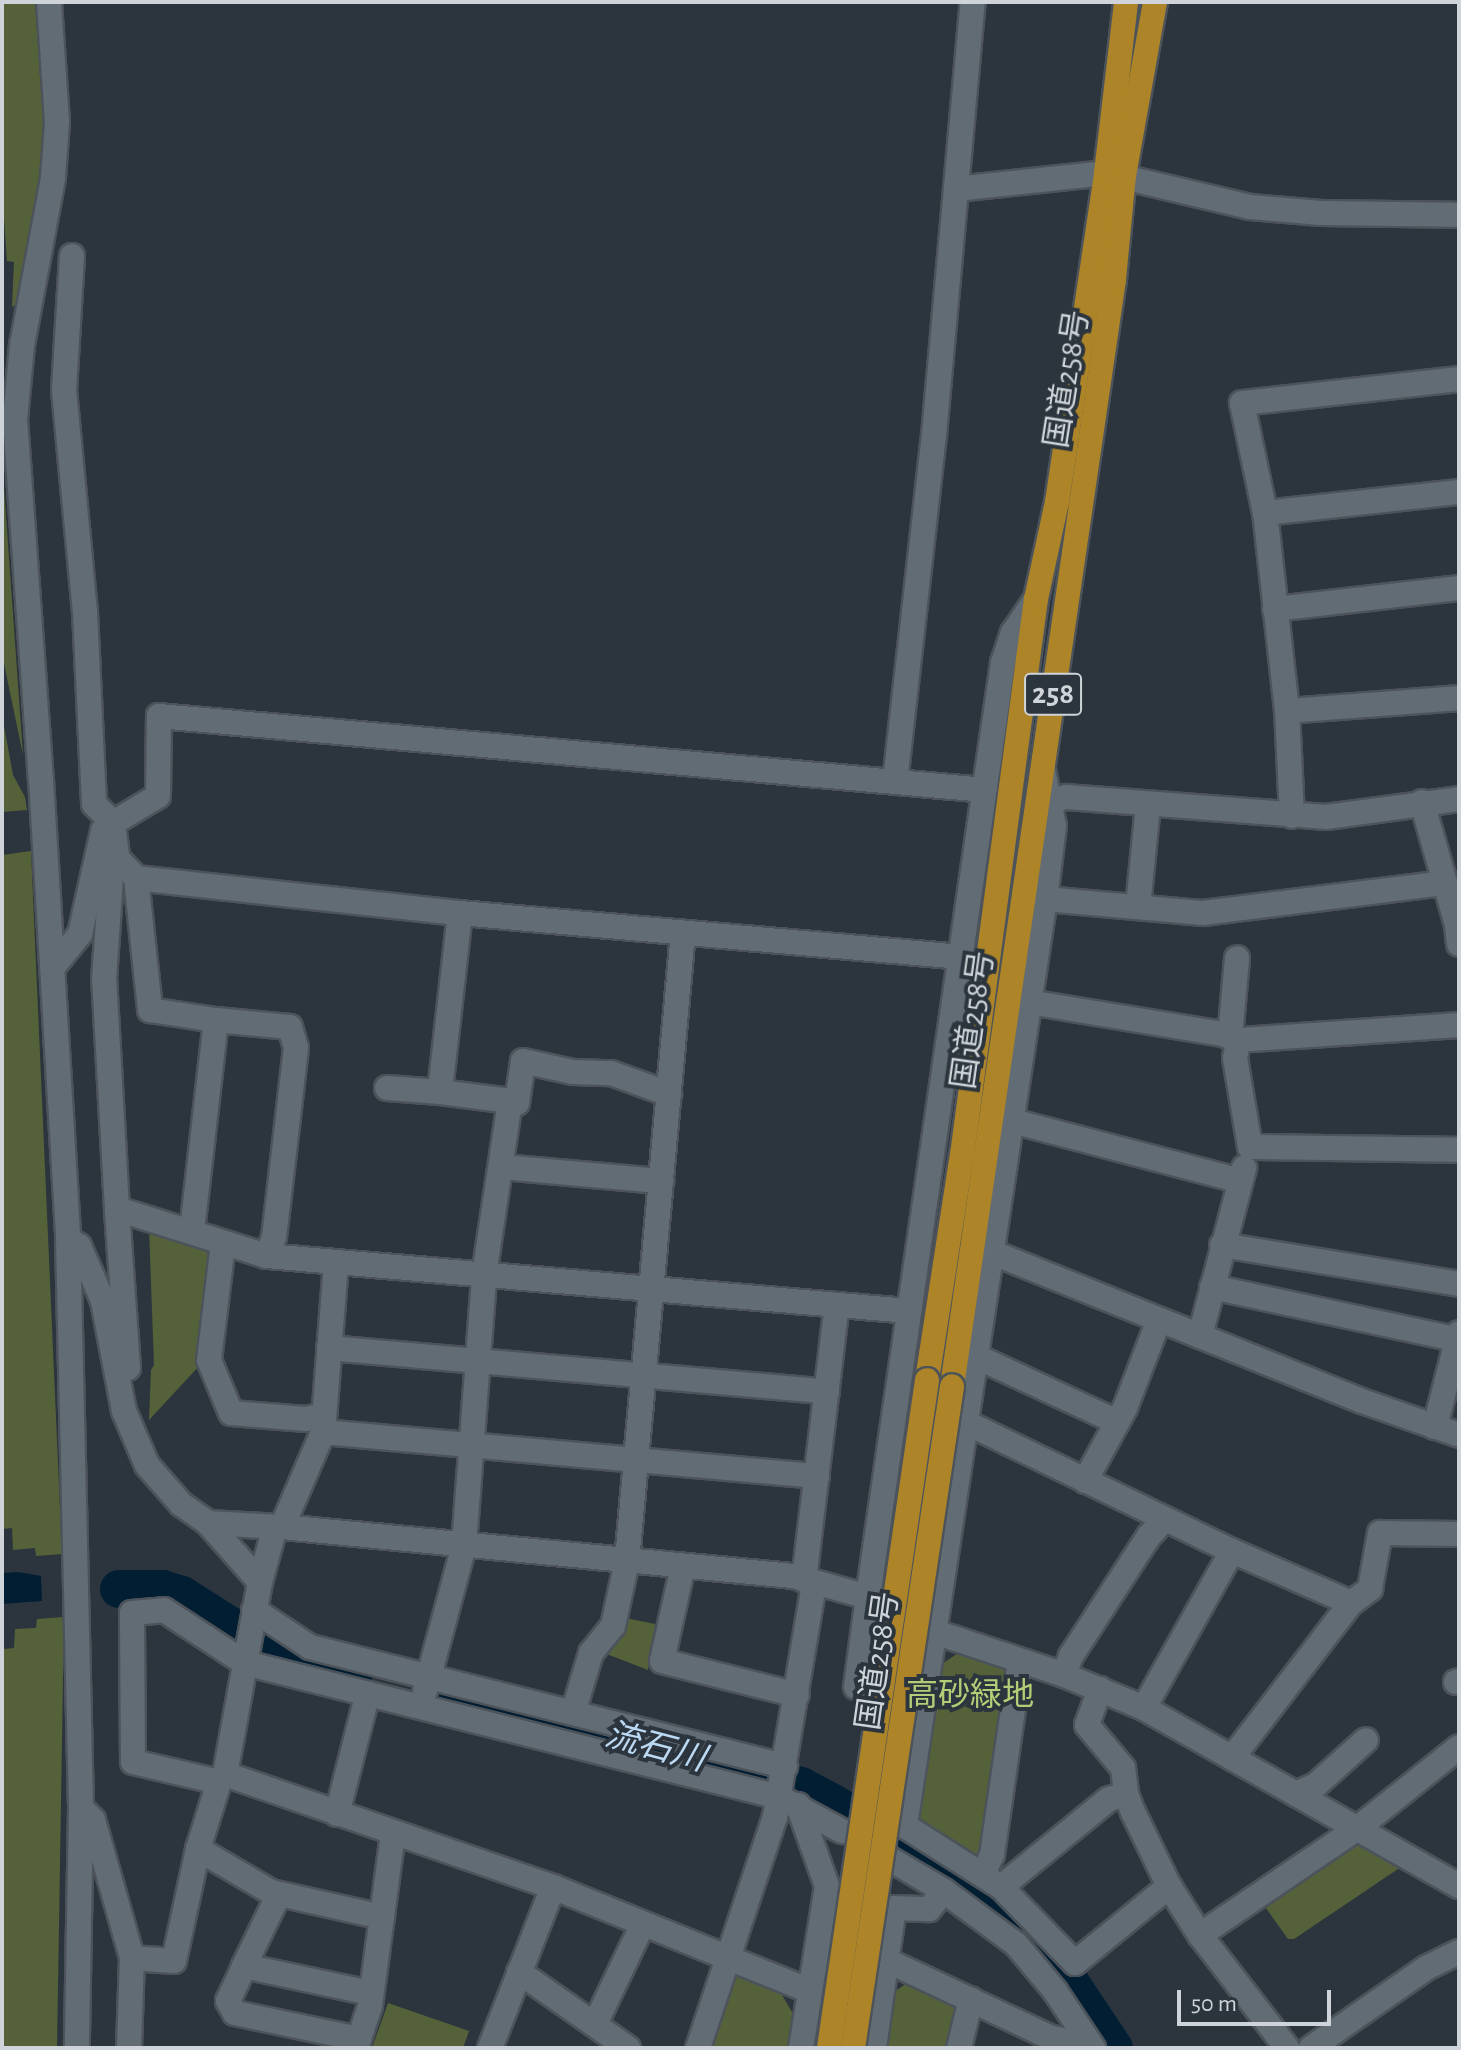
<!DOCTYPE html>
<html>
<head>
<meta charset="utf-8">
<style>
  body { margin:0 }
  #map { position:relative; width:1461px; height:2050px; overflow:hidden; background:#2c353d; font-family:"Alegreya Sans","Noto Sans JP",sans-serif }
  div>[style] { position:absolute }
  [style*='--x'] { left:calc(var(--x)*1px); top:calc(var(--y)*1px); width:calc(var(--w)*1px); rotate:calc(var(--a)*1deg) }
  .green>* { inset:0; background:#556239 }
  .water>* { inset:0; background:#021e33 }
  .river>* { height:38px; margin:-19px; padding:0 19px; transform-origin:19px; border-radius:19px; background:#021e33 }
  .roads { filter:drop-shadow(2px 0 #4c535a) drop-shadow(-2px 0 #4c535a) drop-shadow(0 2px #4c535a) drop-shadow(0 -2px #4c535a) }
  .street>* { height:24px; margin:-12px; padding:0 12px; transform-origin:12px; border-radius:12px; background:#626c75 }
  .highway>* { height:24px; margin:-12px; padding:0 12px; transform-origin:12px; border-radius:12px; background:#ad8427 }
  .bridges { filter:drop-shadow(2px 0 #4c535a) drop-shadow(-2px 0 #4c535a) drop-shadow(0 2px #4c535a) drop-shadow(0 -2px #4c535a) }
  .highway-bridge>* { height:24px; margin:-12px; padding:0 12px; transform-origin:12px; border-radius:12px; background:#ad8427 }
  span { translate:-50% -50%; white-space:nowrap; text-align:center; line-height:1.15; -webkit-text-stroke:8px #2c353d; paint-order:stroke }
  .shield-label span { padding:2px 6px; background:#2c353d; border:2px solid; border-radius:6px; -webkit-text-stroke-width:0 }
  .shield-label { font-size:30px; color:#ced4d9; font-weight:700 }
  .street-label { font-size:32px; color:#ced4d9 }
  .park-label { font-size:32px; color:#b2ce76 }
  .water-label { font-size:34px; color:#bcd9f3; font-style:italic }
  .frame { position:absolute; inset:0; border:4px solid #ced4d9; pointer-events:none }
  .scale { position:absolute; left:1177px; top:1990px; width:154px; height:36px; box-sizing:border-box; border:4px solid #ced4d9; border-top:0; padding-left:10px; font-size:24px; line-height:28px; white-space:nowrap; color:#ced4d9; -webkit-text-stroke:6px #2c353d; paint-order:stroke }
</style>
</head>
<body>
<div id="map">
  <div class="green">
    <div style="clip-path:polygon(2px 2px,40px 2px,43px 55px,45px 126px,38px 190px,29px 249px,16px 305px,12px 307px,14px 262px,7px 261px,2px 190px)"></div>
    <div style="clip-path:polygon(2px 459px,23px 755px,2px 654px)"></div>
    <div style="clip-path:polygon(2px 715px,13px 775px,25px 797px,27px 810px,2px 812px)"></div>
    <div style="clip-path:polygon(31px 851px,62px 1554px,36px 1556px,35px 1548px,13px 1550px,12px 1528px,2px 1529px,2px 855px)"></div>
    <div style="clip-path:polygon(149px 1227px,206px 1246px,214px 1256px,201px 1364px,149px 1420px,151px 1370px,154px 1365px)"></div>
    <div style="clip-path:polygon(64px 1617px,57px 2048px,2px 2048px,4px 1649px,14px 1648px,15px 1629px,36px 1628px,37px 1619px)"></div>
    <div style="clip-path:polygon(625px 1618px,655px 1624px,648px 1670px,604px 1653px)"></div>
    <div style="clip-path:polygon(963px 1650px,1000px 1665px,1010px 1680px,984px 1851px,971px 1856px,924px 1827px,917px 1816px,937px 1667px)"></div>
    <div style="clip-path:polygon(1353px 1843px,1399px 1863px,1398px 1869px,1294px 1939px,1288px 1939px,1263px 1904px)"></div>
    <div style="clip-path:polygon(736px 1973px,779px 1990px,795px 2017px,790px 2048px,710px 2048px)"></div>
    <div style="clip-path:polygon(913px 1979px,951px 2001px,957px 2012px,948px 2048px,883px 2048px,891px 1994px)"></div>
    <div style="clip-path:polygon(388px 2003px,469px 2031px,463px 2048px,372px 2048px)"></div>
  </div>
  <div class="water">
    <div style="clip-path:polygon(18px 1572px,41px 1576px,42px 1601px,2px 1604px,2px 1573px)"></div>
  </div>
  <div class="river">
    <div style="--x:119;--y:1589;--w:44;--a:0"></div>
    <div style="--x:163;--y:1589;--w:20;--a:18"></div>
    <div style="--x:182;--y:1595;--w:88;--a:32.4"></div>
    <div style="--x:256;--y:1642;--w:32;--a:24"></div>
    <div style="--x:285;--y:1655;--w:72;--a:11.2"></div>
    <div style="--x:454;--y:1695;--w:359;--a:14.7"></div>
    <div style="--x:801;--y:1786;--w:34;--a:28"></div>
    <div style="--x:831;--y:1802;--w:107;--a:30.4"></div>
    <div style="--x:923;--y:1856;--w:113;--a:35.7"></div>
    <div style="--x:1015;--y:1922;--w:85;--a:47.9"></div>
    <div style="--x:1072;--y:1985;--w:76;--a:56.3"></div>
  </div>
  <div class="roads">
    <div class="street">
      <div style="--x:49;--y:2;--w:120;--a:86.2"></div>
      <div style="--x:57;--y:122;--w:56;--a:94.1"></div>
      <div style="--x:53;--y:178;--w:170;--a:100.5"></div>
      <div style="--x:22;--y:345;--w:74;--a:95.4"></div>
      <div style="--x:15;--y:419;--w:361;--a:85.9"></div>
      <div style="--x:41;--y:779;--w:461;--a:86.6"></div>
      <div style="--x:68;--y:1239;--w:569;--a:88.69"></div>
      <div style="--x:81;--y:1808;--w:240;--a:91"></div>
      <div style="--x:956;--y:189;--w:151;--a:-6.1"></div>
      <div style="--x:1106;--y:173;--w:148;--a:13.3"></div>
      <div style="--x:1250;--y:207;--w:71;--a:4.8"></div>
      <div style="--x:1321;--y:213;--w:138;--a:0.8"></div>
      <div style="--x:72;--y:256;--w:134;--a:93.4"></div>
      <div style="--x:64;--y:390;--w:223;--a:84.6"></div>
      <div style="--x:85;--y:612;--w:192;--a:87.3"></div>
      <div style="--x:94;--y:804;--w:27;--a:45"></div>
      <div style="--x:113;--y:823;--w:52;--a:-31"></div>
      <div style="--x:158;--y:796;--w:80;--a:-89.3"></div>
      <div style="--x:159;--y:716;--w:829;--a:5.12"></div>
      <div style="--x:1265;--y:513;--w:195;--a:-6.2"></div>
      <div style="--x:1275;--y:609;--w:185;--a:-6.5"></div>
      <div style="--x:1287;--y:711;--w:172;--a:-4.3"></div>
      <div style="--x:1043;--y:769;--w:58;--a:79.1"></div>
      <div style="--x:1054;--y:826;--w:74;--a:97"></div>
      <div style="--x:1045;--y:899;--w:938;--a:98.59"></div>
      <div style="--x:905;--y:1826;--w:114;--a:32.4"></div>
      <div style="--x:1001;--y:1887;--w:106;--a:45.8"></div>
      <div style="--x:1075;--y:1963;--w:122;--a:-39.3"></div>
      <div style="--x:895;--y:782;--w:349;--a:-83.6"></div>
      <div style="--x:934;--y:435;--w:435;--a:-84.9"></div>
      <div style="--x:1051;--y:801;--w:16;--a:-15"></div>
      <div style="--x:1066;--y:797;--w:261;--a:4.4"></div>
      <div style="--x:1326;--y:817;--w:134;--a:-7.7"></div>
      <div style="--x:1422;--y:802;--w:128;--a:74.1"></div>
      <div style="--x:1457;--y:925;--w:19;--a:84"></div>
      <div style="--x:1292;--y:816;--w:105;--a:-92.7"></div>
      <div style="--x:1287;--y:711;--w:199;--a:-96.3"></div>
      <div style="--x:1265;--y:513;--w:112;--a:-101.8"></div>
      <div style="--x:1242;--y:403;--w:218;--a:-6.3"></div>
      <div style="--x:136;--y:878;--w:326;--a:6.2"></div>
      <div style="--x:460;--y:913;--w:504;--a:5.01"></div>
      <div style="--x:1045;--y:899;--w:159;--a:5.1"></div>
      <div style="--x:1203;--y:913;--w:244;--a:-7.1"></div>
      <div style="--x:1138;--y:907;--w:102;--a:-84.4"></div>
      <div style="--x:460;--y:913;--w:180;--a:96.4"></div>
      <div style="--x:440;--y:1092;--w:71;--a:7.3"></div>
      <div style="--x:53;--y:967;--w:43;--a:-50.7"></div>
      <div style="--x:80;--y:934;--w:106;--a:-77.4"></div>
      <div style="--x:103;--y:831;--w:13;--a:-39"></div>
      <div style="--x:113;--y:823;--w:35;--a:83"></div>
      <div style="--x:1029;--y:1002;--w:197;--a:9.4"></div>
      <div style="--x:1223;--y:1034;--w:16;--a:22"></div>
      <div style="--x:216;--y:1020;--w:74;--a:5.4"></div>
      <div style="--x:290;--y:1027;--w:22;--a:74"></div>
      <div style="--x:296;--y:1048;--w:190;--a:96.6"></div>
      <div style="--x:274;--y:1237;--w:20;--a:110"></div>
      <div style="--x:1459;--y:1025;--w:222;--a:176.1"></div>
      <div style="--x:1238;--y:1040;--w:18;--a:99"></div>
      <div style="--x:1235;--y:1058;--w:90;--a:80.4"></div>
      <div style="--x:1250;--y:1147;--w:209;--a:0.8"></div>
      <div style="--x:1230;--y:1037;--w:79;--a:-84.9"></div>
      <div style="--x:387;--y:1088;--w:53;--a:4.3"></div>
      <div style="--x:1012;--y:1121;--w:236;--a:14.7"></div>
      <div style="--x:503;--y:1167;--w:159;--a:5.1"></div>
      <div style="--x:117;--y:1209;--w:229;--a:-93.2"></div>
      <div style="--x:104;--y:980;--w:104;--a:-86.1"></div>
      <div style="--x:111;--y:876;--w:19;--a:-72"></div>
      <div style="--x:117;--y:858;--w:28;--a:46"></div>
      <div style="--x:136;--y:878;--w:133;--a:83.9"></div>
      <div style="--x:150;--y:1010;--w:67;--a:8.6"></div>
      <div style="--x:216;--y:1020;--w:212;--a:96.5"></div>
      <div style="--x:68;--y:1239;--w:13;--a:32"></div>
      <div style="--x:79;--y:1246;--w:60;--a:66.4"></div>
      <div style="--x:103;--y:1301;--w:112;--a:79.2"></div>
      <div style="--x:124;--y:1411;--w:59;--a:66.9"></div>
      <div style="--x:147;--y:1465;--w:52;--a:48.9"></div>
      <div style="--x:181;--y:1504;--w:33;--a:35"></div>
      <div style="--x:208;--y:1523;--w:79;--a:48.6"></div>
      <div style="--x:260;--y:1582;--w:195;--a:100.3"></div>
      <div style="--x:225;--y:1774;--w:347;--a:19"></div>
      <div style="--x:553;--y:1887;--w:277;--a:22"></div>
      <div style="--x:223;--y:1243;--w:118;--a:96.8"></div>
      <div style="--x:209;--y:1360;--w:57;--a:67.5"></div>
      <div style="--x:231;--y:1413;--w:75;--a:4.6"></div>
      <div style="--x:306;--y:1419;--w:18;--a:-13"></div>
      <div style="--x:1222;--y:1245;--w:240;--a:9.3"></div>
      <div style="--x:991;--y:1252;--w:400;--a:21.9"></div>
      <div style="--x:1362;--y:1401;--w:103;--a:19.3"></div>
      <div style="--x:486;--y:1262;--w:163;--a:-81.5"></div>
      <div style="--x:510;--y:1101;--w:7;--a:16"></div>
      <div style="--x:517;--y:1103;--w:42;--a:-81.9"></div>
      <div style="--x:523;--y:1061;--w:51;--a:12.4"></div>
      <div style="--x:573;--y:1072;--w:38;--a:2"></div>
      <div style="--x:611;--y:1073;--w:62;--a:19.9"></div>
      <div style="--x:1212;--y:1287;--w:253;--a:12.1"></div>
      <div style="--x:1200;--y:1336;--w:174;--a:-75.3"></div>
      <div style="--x:329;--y:1348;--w:500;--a:5"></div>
      <div style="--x:975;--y:1356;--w:157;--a:24.9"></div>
      <div style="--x:128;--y:1368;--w:159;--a:-94"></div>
      <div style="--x:117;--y:1209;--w:157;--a:17.4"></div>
      <div style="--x:267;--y:1256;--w:643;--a:4.9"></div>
      <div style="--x:967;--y:1423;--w:294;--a:25.8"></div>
      <div style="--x:1232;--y:1551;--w:180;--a:119.3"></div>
      <div style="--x:1435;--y:1427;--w:97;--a:-75.7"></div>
      <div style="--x:323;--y:1432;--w:496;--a:5.1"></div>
      <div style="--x:1085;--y:1481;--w:83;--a:-61.3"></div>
      <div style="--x:1125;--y:1408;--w:94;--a:-68.9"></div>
      <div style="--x:208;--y:1523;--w:74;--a:3.1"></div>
      <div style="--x:282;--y:1527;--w:513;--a:5.48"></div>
      <div style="--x:793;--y:1576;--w:78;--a:15.6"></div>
      <div style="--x:868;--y:1597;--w:944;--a:-81.78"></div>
      <div style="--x:1003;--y:663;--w:32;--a:-72"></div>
      <div style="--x:1013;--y:633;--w:41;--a:-55.9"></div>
      <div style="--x:282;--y:1527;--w:103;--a:-66.7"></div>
      <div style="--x:323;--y:1432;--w:169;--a:-85.6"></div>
      <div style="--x:1232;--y:1551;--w:130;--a:23.6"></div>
      <div style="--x:683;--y:1566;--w:97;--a:102.5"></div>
      <div style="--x:662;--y:1661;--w:139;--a:14.1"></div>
      <div style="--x:804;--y:1580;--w:277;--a:-83.2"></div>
      <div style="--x:260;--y:1582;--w:57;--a:-74.7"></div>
      <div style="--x:254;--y:1610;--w:67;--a:33.5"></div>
      <div style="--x:310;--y:1647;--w:490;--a:14.1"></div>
      <div style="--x:935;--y:1632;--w:136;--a:18.4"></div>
      <div style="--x:1064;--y:1675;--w:87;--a:22.4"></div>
      <div style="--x:1144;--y:1708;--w:362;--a:29.5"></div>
      <div style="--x:1064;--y:1675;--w:20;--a:-70"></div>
      <div style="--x:1071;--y:1656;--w:143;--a:-57"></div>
      <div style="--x:1149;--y:1536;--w:22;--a:-47"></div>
      <div style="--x:1456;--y:1682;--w:3;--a:-18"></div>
      <div style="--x:856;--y:1687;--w:91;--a:-82.4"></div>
      <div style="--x:1100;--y:1689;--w:38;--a:110"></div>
      <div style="--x:1087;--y:1725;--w:56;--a:50.1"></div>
      <div style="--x:1123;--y:1768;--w:26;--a:83"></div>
      <div style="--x:1126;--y:1794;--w:19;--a:69"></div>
      <div style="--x:1133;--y:1812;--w:82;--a:64.1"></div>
      <div style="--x:1169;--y:1886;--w:58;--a:57.7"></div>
      <div style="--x:1200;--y:1935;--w:143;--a:52.4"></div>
      <div style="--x:425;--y:1691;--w:151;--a:-75"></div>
      <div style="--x:464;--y:1545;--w:270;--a:-85.7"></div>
      <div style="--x:573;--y:1713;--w:63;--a:-73.3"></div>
      <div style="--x:591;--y:1653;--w:35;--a:-51"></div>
      <div style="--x:613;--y:1626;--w:66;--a:-77.8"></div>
      <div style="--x:627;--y:1561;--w:631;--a:-84.91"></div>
      <div style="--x:1232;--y:1758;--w:195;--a:-52.5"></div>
      <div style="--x:1351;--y:1603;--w:24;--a:-36"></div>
      <div style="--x:1370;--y:1589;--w:57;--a:-79.9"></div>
      <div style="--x:1380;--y:1533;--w:79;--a:0.7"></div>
      <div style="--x:219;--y:1782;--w:88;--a:-166.9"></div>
      <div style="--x:133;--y:1762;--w:149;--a:-90.4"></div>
      <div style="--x:132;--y:1613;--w:32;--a:-5"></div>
      <div style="--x:164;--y:1610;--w:97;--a:33.2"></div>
      <div style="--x:245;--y:1663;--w:551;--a:14.09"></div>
      <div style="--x:779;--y:1797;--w:72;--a:28.4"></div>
      <div style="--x:1296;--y:1794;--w:22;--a:-24"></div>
      <div style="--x:1316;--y:1785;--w:67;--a:-42"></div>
      <div style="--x:798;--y:1805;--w:86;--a:70.3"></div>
      <div style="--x:827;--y:1886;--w:164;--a:99.1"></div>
      <div style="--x:81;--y:1808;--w:17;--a:45"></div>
      <div style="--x:93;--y:1820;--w:143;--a:74.2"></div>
      <div style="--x:337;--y:1814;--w:122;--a:-75.7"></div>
      <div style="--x:198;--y:1849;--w:85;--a:30.5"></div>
      <div style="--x:271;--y:1892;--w:114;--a:12.7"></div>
      <div style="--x:890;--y:1859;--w:63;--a:30.7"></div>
      <div style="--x:944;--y:1891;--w:89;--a:36.4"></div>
      <div style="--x:1016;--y:1944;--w:61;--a:50.3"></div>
      <div style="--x:1055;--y:1991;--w:69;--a:56.3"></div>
      <div style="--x:983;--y:1874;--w:21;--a:-65"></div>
      <div style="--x:992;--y:1855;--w:196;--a:-81.8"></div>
      <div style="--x:1001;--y:1887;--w:139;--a:-39.2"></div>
      <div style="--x:1109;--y:1799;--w:18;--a:-16"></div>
      <div style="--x:1200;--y:1935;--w:191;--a:-34.1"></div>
      <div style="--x:1358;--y:1828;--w:129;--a:-38.7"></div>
      <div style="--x:888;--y:1961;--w:181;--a:25.2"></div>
      <div style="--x:1052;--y:2038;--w:38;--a:9"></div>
      <div style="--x:244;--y:1966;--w:80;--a:-64.1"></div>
      <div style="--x:519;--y:1972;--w:133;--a:34.9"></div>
      <div style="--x:595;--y:2024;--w:111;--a:-64.4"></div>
      <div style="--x:359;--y:2039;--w:127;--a:-168.2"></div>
      <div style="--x:235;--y:2013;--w:14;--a:-120"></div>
      <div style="--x:228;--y:2001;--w:38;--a:-65"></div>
      <div style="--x:244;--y:1966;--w:129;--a:12.1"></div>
      <div style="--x:129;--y:2048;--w:90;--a:-88.1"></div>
      <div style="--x:132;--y:1958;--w:42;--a:4.1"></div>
      <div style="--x:174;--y:1961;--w:115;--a:-77.9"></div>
      <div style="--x:198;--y:1849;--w:70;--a:-72.6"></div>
      <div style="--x:219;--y:1782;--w:10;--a:-53"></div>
      <div style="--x:356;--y:2048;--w:44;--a:-71.6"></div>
      <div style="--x:370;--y:2006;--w:175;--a:-82.4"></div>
      <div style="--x:490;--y:2048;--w:173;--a:-68.6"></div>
      <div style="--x:698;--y:2048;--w:243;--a:-71.6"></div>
      <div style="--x:775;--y:1817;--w:237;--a:-80.5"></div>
      <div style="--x:874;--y:2048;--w:141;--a:-81.9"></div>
      <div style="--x:894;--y:1908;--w:35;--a:2"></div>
      <div style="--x:929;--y:1909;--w:23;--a:-50"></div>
      <div style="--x:959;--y:2048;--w:50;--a:-76.2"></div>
      <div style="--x:1311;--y:2048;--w:140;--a:-34.8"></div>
      <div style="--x:1426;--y:1968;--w:37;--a:-26"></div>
    </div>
    <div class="highway">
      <div style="--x:927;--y:1380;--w:228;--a:-81.2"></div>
      <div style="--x:962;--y:1155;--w:561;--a:-82.42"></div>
      <div style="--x:1036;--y:599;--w:99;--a:-77.8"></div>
      <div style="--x:1057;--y:502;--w:333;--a:-81.5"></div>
      <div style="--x:1106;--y:173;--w:172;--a:-83.3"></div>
      <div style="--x:952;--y:1386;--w:1119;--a:-81.67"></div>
      <div style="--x:1114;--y:279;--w:103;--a:-84.5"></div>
      <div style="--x:1124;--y:176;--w:177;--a:-79.9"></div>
    </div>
  </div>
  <div class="bridges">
    <div class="highway-bridge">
      <div style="--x:829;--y:2048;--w:675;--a:-81.65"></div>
      <div style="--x:853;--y:2048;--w:669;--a:-81.49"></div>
    </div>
  </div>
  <div class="shield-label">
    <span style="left:1053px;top:694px">258</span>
  </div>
  <div class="street-label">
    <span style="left:1067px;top:379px;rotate:-81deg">国道258号</span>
    <span style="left:973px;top:1020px;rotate:-82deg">国道258号</span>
    <span style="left:878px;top:1661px;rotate:-82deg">国道258号</span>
  </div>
  <div class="park-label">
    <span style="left:970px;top:1695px">高砂緑地</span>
  </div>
  <div class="water-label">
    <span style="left:655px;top:1748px;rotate:15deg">流石川</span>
  </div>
  <div class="frame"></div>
  <div class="scale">50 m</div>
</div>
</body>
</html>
